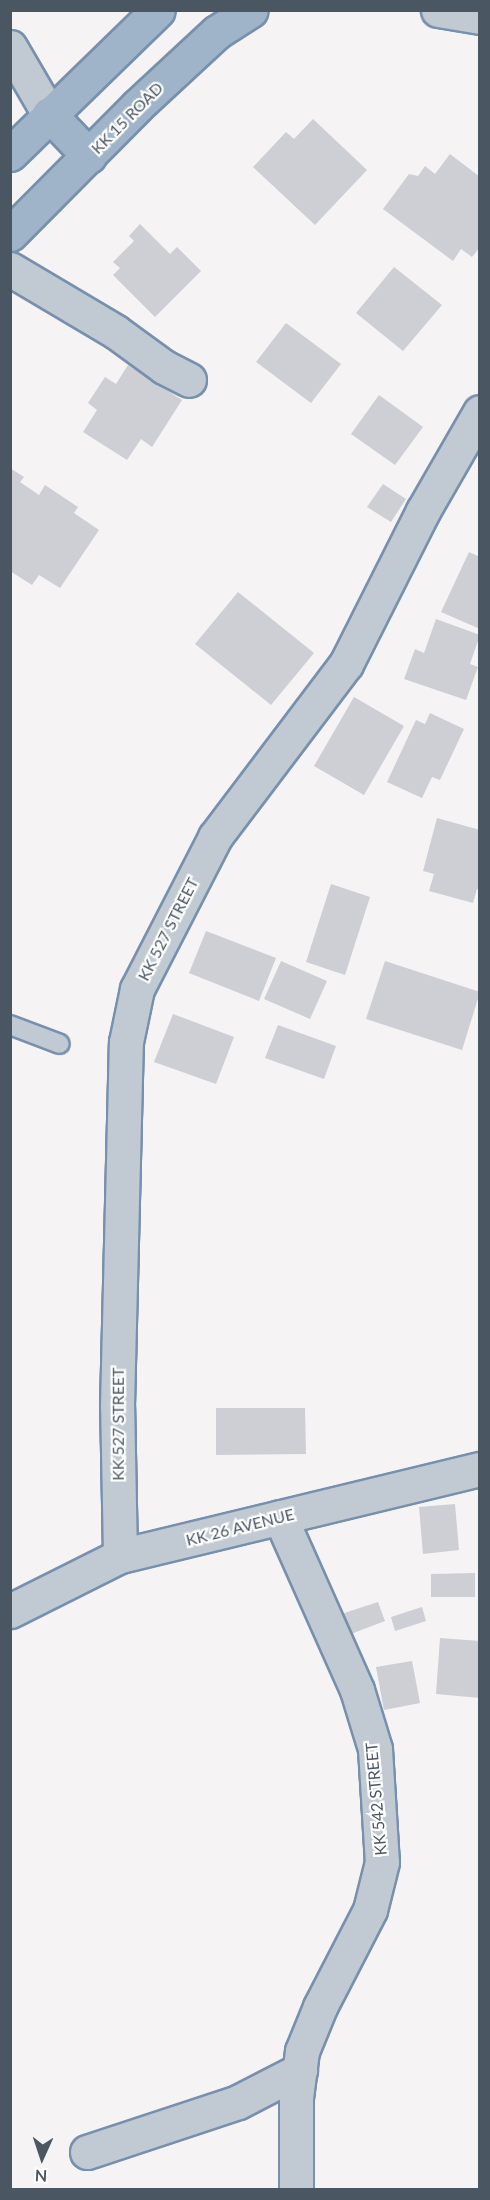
<!DOCTYPE html>
<html>
<head>
<meta charset="utf-8">
<style>
  body { margin:0 }
  #map { position:relative; width:490px; height:2200px; overflow:hidden; background:#f5f3f3; font-family:Lato,sans-serif }
  div>[style] { position:absolute }
  [style*='--x'] { left:calc(var(--x)*1px); top:calc(var(--y)*1px); width:calc(var(--w)*1px); rotate:calc(var(--a)*1deg) }
  .building>* { inset:0; background:#cdcfd5 }
  .roads { filter:drop-shadow(2px 0 #7690ad) drop-shadow(-2px 0 #7690ad) drop-shadow(0 2px #7690ad) drop-shadow(0 -2px #7690ad) }
  .service>* { height:18px; margin:-9px; padding:0 9px; transform-origin:9px; border-radius:9px; background:#c1cad2 }
  .minor>* { height:33px; margin:-16.5px; padding:0 16.5px; transform-origin:16.5px; border-radius:16.5px; background:#c1cad2 }
  .trunk>* { height:33px; margin:-16.5px; padding:0 16.5px; transform-origin:16.5px; border-radius:16.5px; background:#9fb4c9 }
  span { translate:-50% -50%; white-space:nowrap; text-align:center; line-height:1.15; -webkit-text-stroke:4.5px #fff; paint-order:stroke }
  .street-label { font-size:16px; color:#4a5661 }
  .frame { position:absolute; inset:0; border:12px solid #4a5661; pointer-events:none }
  .north { position:absolute; left:12px; top:2128px; width:60px; height:60px; -webkit-text-stroke:4px #fff; paint-order:stroke; rotate:183deg; font-size:16px; font-weight:700; line-height:24px; text-align:center; color:#4a5661 }
  .north::after { content:''; display:block; margin:auto; width:21px; height:27px; background:#4a5661; clip-path:polygon(50% 0,100% 100%,50% 72%,0 100%) }
</style>
</head>
<body>
<div id="map">
  <div class="building">
    <div style="clip-path:polygon(313px 119px,367px 170px,315px 225px,253px 167px,286px 132px,294px 139px)"></div>
    <div style="clip-path:polygon(450px 154px,480px 177px,480px 247px,472px 257px,461px 249px,453px 261px,383px 209px,409px 174px,418px 176px,425px 166px,435px 174px)"></div>
    <div style="clip-path:polygon(140px 224px,170px 254px,177px 247px,201px 271px,155px 317px,113px 275px,120px 268px,113px 262px,134px 241px,129px 236px)"></div>
    <div style="clip-path:polygon(394px 267px,442px 305px,403px 351px,356px 313px)"></div>
    <div style="clip-path:polygon(286px 323px,341px 364px,311px 403px,256px 362px)"></div>
    <div style="clip-path:polygon(128px 365px,182px 400px,152px 447px,141px 439px,127px 460px,83px 432px,97px 410px,88px 403px,105px 377px,116px 384px)"></div>
    <div style="clip-path:polygon(379px 395px,423px 427px,395px 465px,351px 434px)"></div>
    <div style="clip-path:polygon(10px 468px,24px 477px,20px 482px,39px 495px,45px 485px,78px 507px,74px 513px,99px 530px,60px 588px,39px 575px,32px 585px,10px 571px)"></div>
    <div style="clip-path:polygon(383px 484px,406px 499px,391px 522px,367px 507px)"></div>
    <div style="clip-path:polygon(469px 552px,480px 557px,480px 629px,441px 612px)"></div>
    <div style="clip-path:polygon(238px 592px,314px 653px,271px 705px,195px 644px)"></div>
    <div style="clip-path:polygon(436px 619px,480px 635px,470px 664px,478px 667px,466px 700px,404px 679px,415px 649px,424px 653px)"></div>
    <div style="clip-path:polygon(354px 697px,404px 726px,364px 795px,314px 766px)"></div>
    <div style="clip-path:polygon(430px 713px,464px 729px,440px 780px,432px 777px,422px 798px,387px 782px,416px 720px,425px 724px)"></div>
    <div style="clip-path:polygon(437px 818px,480px 830px,480px 890px,477px 889px,473px 903px,429px 891px,434px 874px,423px 871px)"></div>
    <div style="clip-path:polygon(331px 884px,370px 897px,345px 975px,306px 962px)"></div>
    <div style="clip-path:polygon(206px 931px,276px 958px,259px 1001px,189px 973px)"></div>
    <div style="clip-path:polygon(281px 961px,327px 981px,310px 1019px,264px 999px)"></div>
    <div style="clip-path:polygon(385px 961px,480px 992px,462px 1050px,366px 1019px)"></div>
    <div style="clip-path:polygon(173px 1014px,234px 1037px,216px 1084px,154px 1062px)"></div>
    <div style="clip-path:polygon(278px 1025px,336px 1046px,324px 1079px,265px 1058px)"></div>
    <div style="clip-path:polygon(216px 1408px,305px 1408px,306px 1454px,216px 1455px)"></div>
    <div style="clip-path:polygon(455px 1504px,459px 1550px,423px 1554px,419px 1507px)"></div>
    <div style="clip-path:polygon(475px 1573px,475px 1597px,431px 1597px,431px 1574px)"></div>
    <div style="clip-path:polygon(378px 1602px,385px 1621px,343px 1637px,335px 1616px)"></div>
    <div style="clip-path:polygon(422px 1607px,426px 1621px,395px 1631px,391px 1617px)"></div>
    <div style="clip-path:polygon(440px 1638px,480px 1641px,480px 1698px,436px 1694px)"></div>
    <div style="clip-path:polygon(412px 1661px,420px 1703px,384px 1710px,376px 1667px)"></div>
  </div>
  <div class="roads">
    <div class="service">
      <div style="--x:10;--y:1025;--w:53;--a:20.8"></div>
    </div>
    <div class="minor">
      <div style="--x:438;--y:10;--w:43;--a:9.5"></div>
      <div style="--x:10;--y:47;--w:78;--a:59.8"></div>
      <div style="--x:10;--y:269;--w:123;--a:30.7"></div>
      <div style="--x:116;--y:332;--w:59;--a:36.1"></div>
      <div style="--x:164;--y:367;--w:28;--a:27"></div>
      <div style="--x:280;--y:1517;--w:189;--a:66"></div>
      <div style="--x:357;--y:1690;--w:62;--a:73"></div>
      <div style="--x:375;--y:1749;--w:113;--a:86.5"></div>
      <div style="--x:382;--y:1862;--w:49;--a:104"></div>
      <div style="--x:370;--y:1910;--w:109;--a:117.3"></div>
      <div style="--x:320;--y:2007;--w:48;--a:112.2"></div>
      <div style="--x:302;--y:2051;--w:47;--a:97.3"></div>
      <div style="--x:296;--y:2098;--w:92;--a:90"></div>
      <div style="--x:120;--y:1556;--w:150;--a:-91.1"></div>
      <div style="--x:117;--y:1406;--w:364;--a:-88.6"></div>
      <div style="--x:126;--y:1042;--w:54;--a:-78.3"></div>
      <div style="--x:137;--y:989;--w:171;--a:-62.8"></div>
      <div style="--x:215;--y:837;--w:217;--a:-52.9"></div>
      <div style="--x:346;--y:664;--w:171;--a:-63.3"></div>
      <div style="--x:423;--y:511;--w:114;--a:-60.1"></div>
      <div style="--x:10;--y:1611;--w:123;--a:-26.6"></div>
      <div style="--x:120;--y:1556;--w:370;--a:-13.6"></div>
      <div style="--x:87;--y:2152;--w:159;--a:-18.3"></div>
      <div style="--x:238;--y:2102;--w:70;--a:-27.3"></div>
    </div>
    <div class="trunk">
      <div style="--x:49;--y:114;--w:58;--a:46.4"></div>
      <div style="--x:10;--y:154;--w:206;--a:-44.2"></div>
      <div style="--x:10;--y:234;--w:180;--a:-45.2"></div>
      <div style="--x:137;--y:106;--w:109;--a:-42.8"></div>
      <div style="--x:217;--y:32;--w:40;--a:-32.9"></div>
    </div>
  </div>
  <div class="street-label">
    <span style="left:127px;top:118px;rotate:-45deg">KK 15 ROAD</span>
    <span style="left:168px;top:929px;rotate:-63deg">KK 527 STREET</span>
    <span style="left:118px;top:1424px;rotate:-90deg">KK 527 STREET</span>
    <span style="left:240px;top:1527px;rotate:-14deg">KK 26 AVENUE</span>
    <span style="left:376px;top:1799px;rotate:-95deg">KK 542 STREET</span>
  </div>
  <div class="frame"></div>
  <div class="north">N</div>
</div>
</body>
</html>
